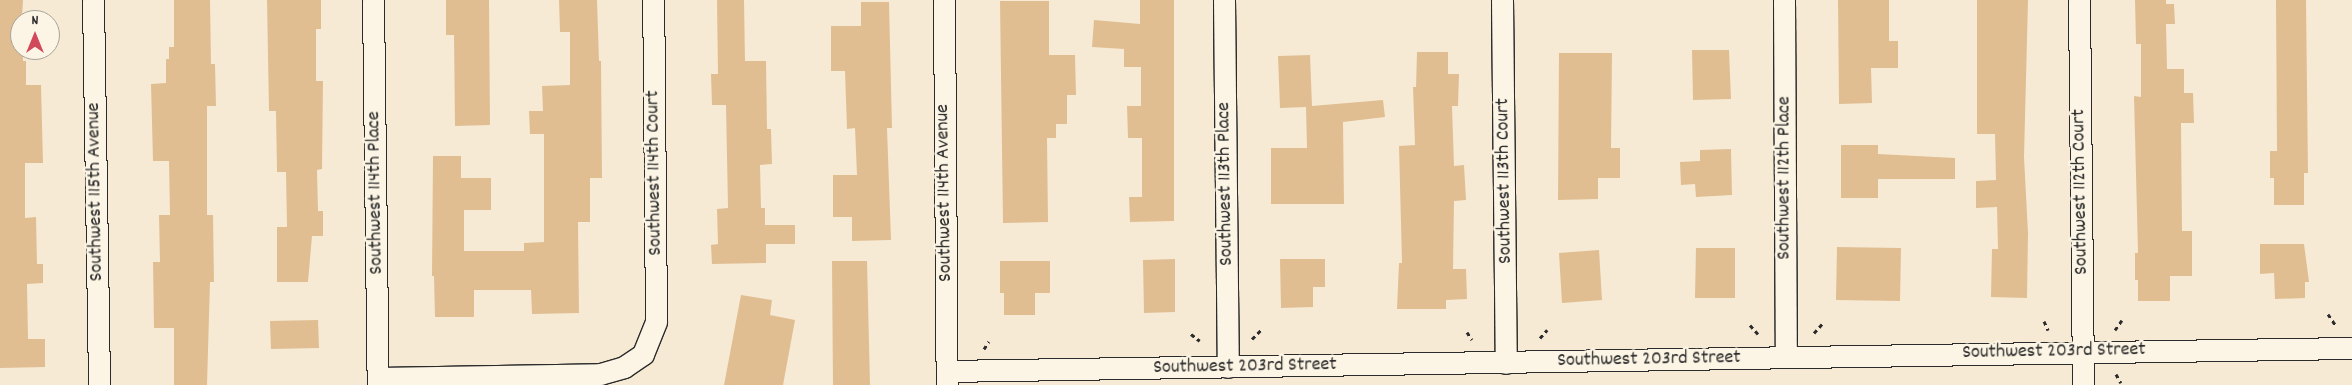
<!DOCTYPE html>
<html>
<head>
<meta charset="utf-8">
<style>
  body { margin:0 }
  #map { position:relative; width:2352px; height:385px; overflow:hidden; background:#f6ead4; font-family:Dekko,sans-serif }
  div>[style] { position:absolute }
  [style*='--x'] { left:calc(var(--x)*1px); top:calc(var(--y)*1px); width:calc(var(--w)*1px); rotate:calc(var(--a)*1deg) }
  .building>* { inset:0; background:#e0be92 }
  .path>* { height:3px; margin-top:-1.5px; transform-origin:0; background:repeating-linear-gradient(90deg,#2b2b2b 0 4px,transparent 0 8px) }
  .roads { filter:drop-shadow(1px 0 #2b2b2b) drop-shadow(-1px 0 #2b2b2b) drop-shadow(0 1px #2b2b2b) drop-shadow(0 -1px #2b2b2b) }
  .street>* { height:21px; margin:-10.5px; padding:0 10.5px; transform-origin:10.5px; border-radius:10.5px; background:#fcf5e5 }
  span { translate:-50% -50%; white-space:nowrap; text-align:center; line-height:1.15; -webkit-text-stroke:5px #fcf5e5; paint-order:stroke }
  .street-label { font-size:20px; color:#2b2b2b }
  .north { position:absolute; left:10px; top:10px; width:50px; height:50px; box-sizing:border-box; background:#fcf5e5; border:1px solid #a8a49b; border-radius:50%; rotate:0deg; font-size:14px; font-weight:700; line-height:20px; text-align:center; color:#2b2b2b }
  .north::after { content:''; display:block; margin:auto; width:18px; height:22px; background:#d1495b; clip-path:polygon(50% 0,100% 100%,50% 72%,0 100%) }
</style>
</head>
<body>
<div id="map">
  <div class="building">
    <div style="clip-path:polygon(0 0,23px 0,20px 50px,23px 50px,23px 61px,26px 61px,26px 85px,41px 85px,43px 163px,25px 163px,25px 218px,36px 217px,37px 264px,43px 264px,43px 283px,27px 284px,28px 339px,45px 339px,45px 367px,0 368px)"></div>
    <div style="clip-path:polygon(174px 0,210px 0,211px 64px,215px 64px,216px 106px,207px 106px,207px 215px,213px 215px,214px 282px,210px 282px,207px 385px,174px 385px,174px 328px,154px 328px,153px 262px,160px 262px,159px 215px,170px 215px,169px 161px,153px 161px,151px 84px,166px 83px,166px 59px,169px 59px,169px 47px,174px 47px)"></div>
    <div style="clip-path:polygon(267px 0,321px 0,321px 29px,316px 29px,316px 81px,323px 81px,322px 169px,317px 170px,318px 211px,323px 211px,323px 236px,312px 236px,308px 282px,277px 282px,277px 227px,287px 227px,286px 172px,277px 172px,276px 111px,269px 111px)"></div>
    <div style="clip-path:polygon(446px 0,489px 0,490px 125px,455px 126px,454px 35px,446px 35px)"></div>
    <div style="clip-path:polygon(559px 0,597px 0,599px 61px,601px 61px,602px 178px,590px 178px,590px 222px,578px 222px,579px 313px,532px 314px,531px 290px,474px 290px,474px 317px,435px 317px,434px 276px,432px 276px,433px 156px,461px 156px,461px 178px,491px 178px,491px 210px,464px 210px,464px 251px,524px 251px,524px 243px,544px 242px,544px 134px,530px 134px,529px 111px,543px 111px,542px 86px,570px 85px,570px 32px,560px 32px)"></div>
    <div style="clip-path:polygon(717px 0,744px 0,745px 61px,766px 61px,767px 129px,771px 129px,772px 164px,760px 165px,761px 208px,765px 208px,765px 225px,795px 225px,795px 244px,766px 244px,766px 263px,712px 264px,711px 245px,718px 244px,717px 209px,728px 208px,726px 105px,712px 105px,711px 74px,718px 74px)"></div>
    <div style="clip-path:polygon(1140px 0,1174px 0,1174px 221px,1130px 222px,1129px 197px,1142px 197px,1142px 138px,1128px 138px,1127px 106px,1141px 106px,1141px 67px,1124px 67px,1124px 49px,1092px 47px,1094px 20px,1140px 24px)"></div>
    <div style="clip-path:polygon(1838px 0,1889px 0,1889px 41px,1898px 41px,1898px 68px,1871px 68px,1872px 103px,1839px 104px)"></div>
    <div style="clip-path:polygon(1977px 0,2028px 0,2024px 157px,2028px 233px,2027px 298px,1991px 297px,1992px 249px,1998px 249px,1997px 207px,1976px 208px,1976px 181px,1996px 180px,1995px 134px,1977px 134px)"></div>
    <div style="clip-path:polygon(2135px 0,2166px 0,2166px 4px,2174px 4px,2175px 24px,2166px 24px,2167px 69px,2184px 69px,2184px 93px,2193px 93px,2194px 123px,2181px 123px,2182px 231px,2192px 231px,2192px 276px,2170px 276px,2170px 301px,2138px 301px,2138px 280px,2135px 280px,2135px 253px,2138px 253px,2134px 96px,2141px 97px,2141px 44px,2136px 44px)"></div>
    <div style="clip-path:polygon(2276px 0,2306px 0,2308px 173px,2304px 173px,2304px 205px,2274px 205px,2274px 178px,2270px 178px,2270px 151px,2277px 151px)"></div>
    <div style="clip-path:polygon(1000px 1px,1049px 1px,1049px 55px,1075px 55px,1076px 95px,1067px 95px,1067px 124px,1056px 124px,1056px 138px,1047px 138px,1048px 222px,1003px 223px)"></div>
    <div style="clip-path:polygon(861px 2px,889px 2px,892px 128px,887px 128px,891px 240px,852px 241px,852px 217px,833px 217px,833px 175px,857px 175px,855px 128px,847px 129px,845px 71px,831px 71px,831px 26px,861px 26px)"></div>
    <div style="clip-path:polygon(1692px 50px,1729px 50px,1731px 99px,1693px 100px)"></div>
    <div style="clip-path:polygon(1417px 52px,1448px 52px,1448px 74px,1459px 74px,1458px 106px,1452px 106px,1454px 166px,1464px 165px,1466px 200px,1454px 201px,1453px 269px,1466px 269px,1467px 299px,1446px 300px,1446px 309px,1397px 309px,1399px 263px,1402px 263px,1399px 146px,1415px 145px,1413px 87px,1416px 87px)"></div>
    <div style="clip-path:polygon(1559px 53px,1612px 53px,1611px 148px,1620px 148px,1620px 178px,1598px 178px,1598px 199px,1558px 200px)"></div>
    <div style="clip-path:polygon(1310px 55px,1312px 106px,1383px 100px,1385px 117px,1343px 122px,1344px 204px,1271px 204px,1271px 148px,1307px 148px,1306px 107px,1280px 108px,1278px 56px)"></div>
    <div style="clip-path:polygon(1841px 145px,1878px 145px,1878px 154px,1955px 158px,1955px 179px,1878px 179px,1878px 198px,1841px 198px)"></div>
    <div style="clip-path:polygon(1731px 149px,1732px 195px,1696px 197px,1695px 184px,1681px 185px,1680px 162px,1700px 161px,1700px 150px)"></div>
    <div style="clip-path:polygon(2260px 244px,2304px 244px,2309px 282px,2305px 282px,2305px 298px,2275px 299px,2274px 273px,2260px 274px)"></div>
    <div style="clip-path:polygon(1837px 247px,1901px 248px,1900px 301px,1836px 300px)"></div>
    <div style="clip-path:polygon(1696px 248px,1735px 248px,1735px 298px,1695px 298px)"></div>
    <div style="clip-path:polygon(1599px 250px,1602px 300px,1562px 303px,1559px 253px)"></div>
    <div style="clip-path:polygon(1175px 259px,1175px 312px,1144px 313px,1143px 260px)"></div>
    <div style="clip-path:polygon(1280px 259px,1325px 259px,1325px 287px,1313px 287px,1313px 307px,1281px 308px)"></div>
    <div style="clip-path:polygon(832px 261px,867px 261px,870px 385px,833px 385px)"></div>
    <div style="clip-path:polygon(1000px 261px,1050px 261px,1050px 293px,1035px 293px,1035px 315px,1004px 315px,1004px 293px,1000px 293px)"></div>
    <div style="clip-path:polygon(741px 295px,772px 300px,770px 315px,795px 320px,783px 385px,724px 385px)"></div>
    <div style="clip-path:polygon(318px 320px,319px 348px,271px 349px,270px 321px)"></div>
  </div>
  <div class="path">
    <div style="--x:2328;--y:314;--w:14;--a:56"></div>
    <div style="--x:2044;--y:321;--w:10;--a:66"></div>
    <div style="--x:1750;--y:325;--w:12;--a:48"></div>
    <div style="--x:2115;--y:330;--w:12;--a:-55"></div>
    <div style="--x:1467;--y:332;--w:9;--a:58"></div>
    <div style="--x:1814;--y:333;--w:12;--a:-48"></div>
    <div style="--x:1191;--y:334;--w:11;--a:38"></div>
    <div style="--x:1540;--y:338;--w:11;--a:-49"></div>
    <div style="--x:1252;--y:339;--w:13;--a:-45"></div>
    <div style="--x:984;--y:349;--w:9;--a:-58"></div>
    <div style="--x:2116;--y:374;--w:10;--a:61"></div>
  </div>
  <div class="roads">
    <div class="street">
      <div style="--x:93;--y:0;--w:385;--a:89.1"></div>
      <div style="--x:373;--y:0;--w:385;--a:89.3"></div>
      <div style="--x:944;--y:0;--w:385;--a:89.6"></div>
      <div style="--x:1224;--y:0;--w:367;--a:89.4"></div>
      <div style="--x:1502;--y:0;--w:363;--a:89.4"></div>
      <div style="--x:1784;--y:0;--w:357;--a:89.7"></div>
      <div style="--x:2079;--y:0;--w:385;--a:89.4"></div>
      <div style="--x:947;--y:371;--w:1405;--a:-0.94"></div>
      <div style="--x:378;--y:378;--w:222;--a:-1"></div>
      <div style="--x:600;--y:374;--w:25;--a:-16"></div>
      <div style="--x:624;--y:367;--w:23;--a:-34"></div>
      <div style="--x:643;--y:354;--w:35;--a:-68"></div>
      <div style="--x:656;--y:321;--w:321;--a:-90.5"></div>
    </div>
  </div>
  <div class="street-label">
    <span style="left:655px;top:173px;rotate:-91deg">Southwest 114th Court</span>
    <span style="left:1785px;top:178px;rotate:-90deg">Southwest 112th Place</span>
    <span style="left:1505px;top:181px;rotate:-91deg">Southwest 113th Court</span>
    <span style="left:1226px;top:184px;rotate:-91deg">Southwest 113th Place</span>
    <span style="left:96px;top:192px;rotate:-91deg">Southwest 115th Avenue</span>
    <span style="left:2081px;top:192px;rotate:-91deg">Southwest 112th Court</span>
    <span style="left:376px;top:193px;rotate:-91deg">Southwest 114th Place</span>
    <span style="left:945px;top:193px;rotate:-91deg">Southwest 114th Avenue</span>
    <span style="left:2054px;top:352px;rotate:-1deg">Southwest 203rd Street</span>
    <span style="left:1649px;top:360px;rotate:-1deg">Southwest 203rd Street</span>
    <span style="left:1245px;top:367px;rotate:-1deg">Southwest 203rd Street</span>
  </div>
  <div class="north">N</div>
</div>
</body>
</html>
